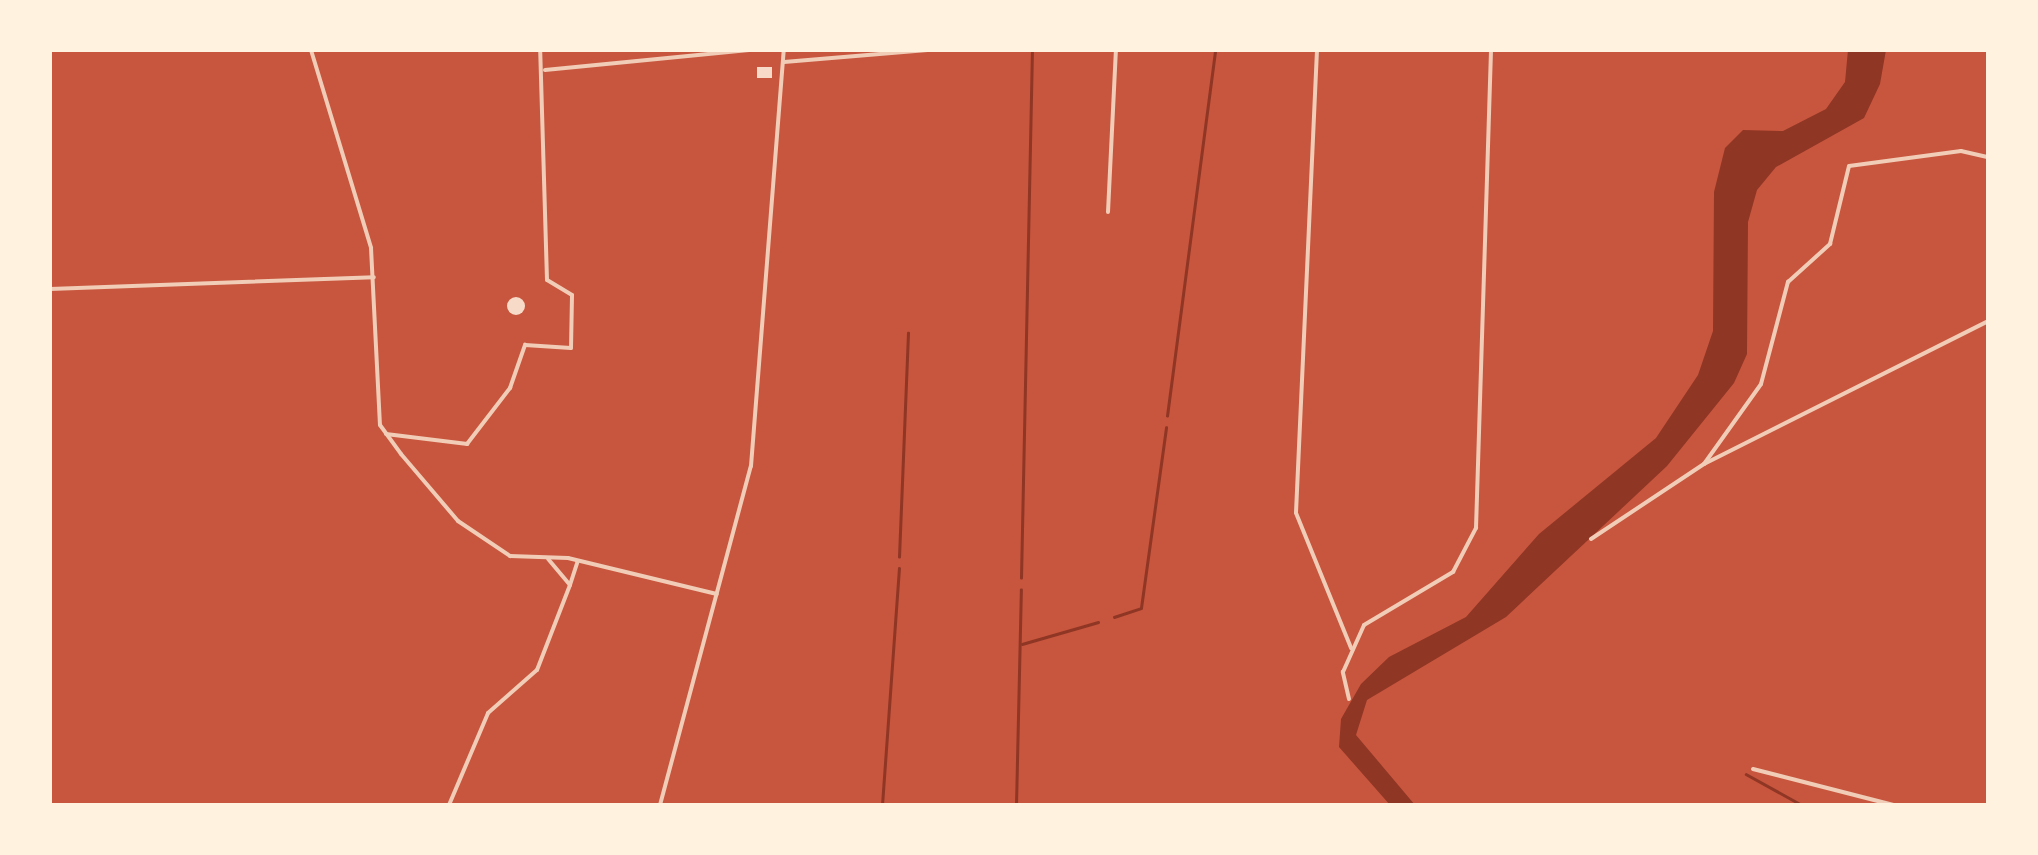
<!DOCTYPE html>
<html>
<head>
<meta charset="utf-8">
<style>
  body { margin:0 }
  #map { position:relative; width:2038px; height:855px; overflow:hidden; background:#c8553d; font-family:"Golos Text",sans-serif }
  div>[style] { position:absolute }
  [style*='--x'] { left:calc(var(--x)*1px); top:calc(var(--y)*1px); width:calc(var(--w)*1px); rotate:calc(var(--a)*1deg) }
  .water>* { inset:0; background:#8f3625 }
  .stream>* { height:2.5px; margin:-1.25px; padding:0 1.25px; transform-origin:1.25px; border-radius:1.25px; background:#8f3625 }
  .building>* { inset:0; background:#f7dbc8 }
  .round { border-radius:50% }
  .minor>* { height:4px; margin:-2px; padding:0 2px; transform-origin:2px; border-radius:2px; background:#f1ccb7 }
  span { translate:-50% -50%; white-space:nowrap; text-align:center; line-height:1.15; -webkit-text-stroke:10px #fff3e0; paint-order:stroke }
  .frame { position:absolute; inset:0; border:52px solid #fff3e0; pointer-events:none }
</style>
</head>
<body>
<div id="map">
  <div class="water">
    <div style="clip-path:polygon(1848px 50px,1886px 50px,1880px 84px,1864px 118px,1776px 167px,1757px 190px,1748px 222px,1747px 354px,1734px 383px,1667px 466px,1506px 617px,1367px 700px,1356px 735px,1415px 805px,1390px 805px,1339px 747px,1341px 719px,1361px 684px,1389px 657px,1466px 617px,1539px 534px,1656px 438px,1698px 375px,1713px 331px,1714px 192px,1725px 148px,1743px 130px,1783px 131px,1826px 109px,1845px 82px)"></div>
  </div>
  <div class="stream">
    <div style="--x:1167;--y:416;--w:369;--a:-82.5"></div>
    <div style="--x:899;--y:557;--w:224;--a:-87.7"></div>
    <div style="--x:1021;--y:578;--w:528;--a:-88.81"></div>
    <div style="--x:1114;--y:617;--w:28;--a:-18"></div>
    <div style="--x:1141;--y:608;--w:182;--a:-82.1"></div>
    <div style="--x:1022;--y:644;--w:79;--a:-16.1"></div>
    <div style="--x:1746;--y:774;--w:64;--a:29"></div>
    <div style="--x:882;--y:805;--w:237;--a:-85.9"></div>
    <div style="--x:1016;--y:805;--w:215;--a:-88.7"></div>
  </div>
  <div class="building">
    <div style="clip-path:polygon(757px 67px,772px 67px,772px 78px,757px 78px)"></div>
    <div class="round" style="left:507px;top:297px;width:18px;height:18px"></div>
  </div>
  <div class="minor">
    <div style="--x:311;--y:50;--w:207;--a:73.1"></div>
    <div style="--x:371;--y:248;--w:177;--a:87.1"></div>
    <div style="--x:380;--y:425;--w:36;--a:54"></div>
    <div style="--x:401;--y:454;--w:88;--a:49.6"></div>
    <div style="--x:458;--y:521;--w:63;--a:33.9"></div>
    <div style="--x:510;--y:556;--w:58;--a:2"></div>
    <div style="--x:568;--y:558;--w:153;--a:13.6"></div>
    <div style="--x:1317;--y:50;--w:463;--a:92.6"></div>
    <div style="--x:1296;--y:513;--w:146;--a:67.8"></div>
    <div style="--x:784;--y:62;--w:144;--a:-4.8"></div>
    <div style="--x:545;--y:70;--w:205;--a:-5.6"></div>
    <div style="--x:1108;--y:212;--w:162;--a:-87.2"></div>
    <div style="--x:50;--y:289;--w:324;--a:-2.1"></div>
    <div style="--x:386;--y:434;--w:82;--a:7"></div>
    <div style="--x:467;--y:444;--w:71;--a:-52.5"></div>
    <div style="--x:510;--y:388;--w:46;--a:-70.8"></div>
    <div style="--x:525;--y:345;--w:46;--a:3.7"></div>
    <div style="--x:571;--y:348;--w:53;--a:-88.9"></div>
    <div style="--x:572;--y:295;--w:29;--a:-149"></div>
    <div style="--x:547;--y:280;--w:230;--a:-91.7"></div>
    <div style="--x:1704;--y:464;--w:98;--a:-54.5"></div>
    <div style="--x:1761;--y:384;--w:106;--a:-75.2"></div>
    <div style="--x:1788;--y:282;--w:57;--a:-42.1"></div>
    <div style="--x:1830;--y:244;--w:80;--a:-76.3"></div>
    <div style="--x:1849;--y:166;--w:113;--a:-7.6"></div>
    <div style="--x:1961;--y:151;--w:28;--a:13"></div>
    <div style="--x:1591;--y:539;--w:136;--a:-33.6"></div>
    <div style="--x:1704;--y:464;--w:318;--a:-26.7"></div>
    <div style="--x:570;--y:585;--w:25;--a:-72"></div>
    <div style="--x:1349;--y:699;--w:28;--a:-103"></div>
    <div style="--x:1343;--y:672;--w:51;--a:-65.9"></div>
    <div style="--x:1364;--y:625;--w:104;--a:-30.8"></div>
    <div style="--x:1453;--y:572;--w:50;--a:-62.4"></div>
    <div style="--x:1476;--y:528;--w:478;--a:-88.2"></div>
    <div style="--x:1753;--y:769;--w:145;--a:14.4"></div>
    <div style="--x:449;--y:805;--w:100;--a:-67"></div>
    <div style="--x:488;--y:713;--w:65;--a:-41.3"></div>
    <div style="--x:537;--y:670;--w:91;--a:-68.8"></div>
    <div style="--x:570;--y:585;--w:34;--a:-130"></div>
    <div style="--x:660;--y:805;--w:351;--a:-75"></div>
    <div style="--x:751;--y:466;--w:417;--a:-85.5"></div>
  </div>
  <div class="frame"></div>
</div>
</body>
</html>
